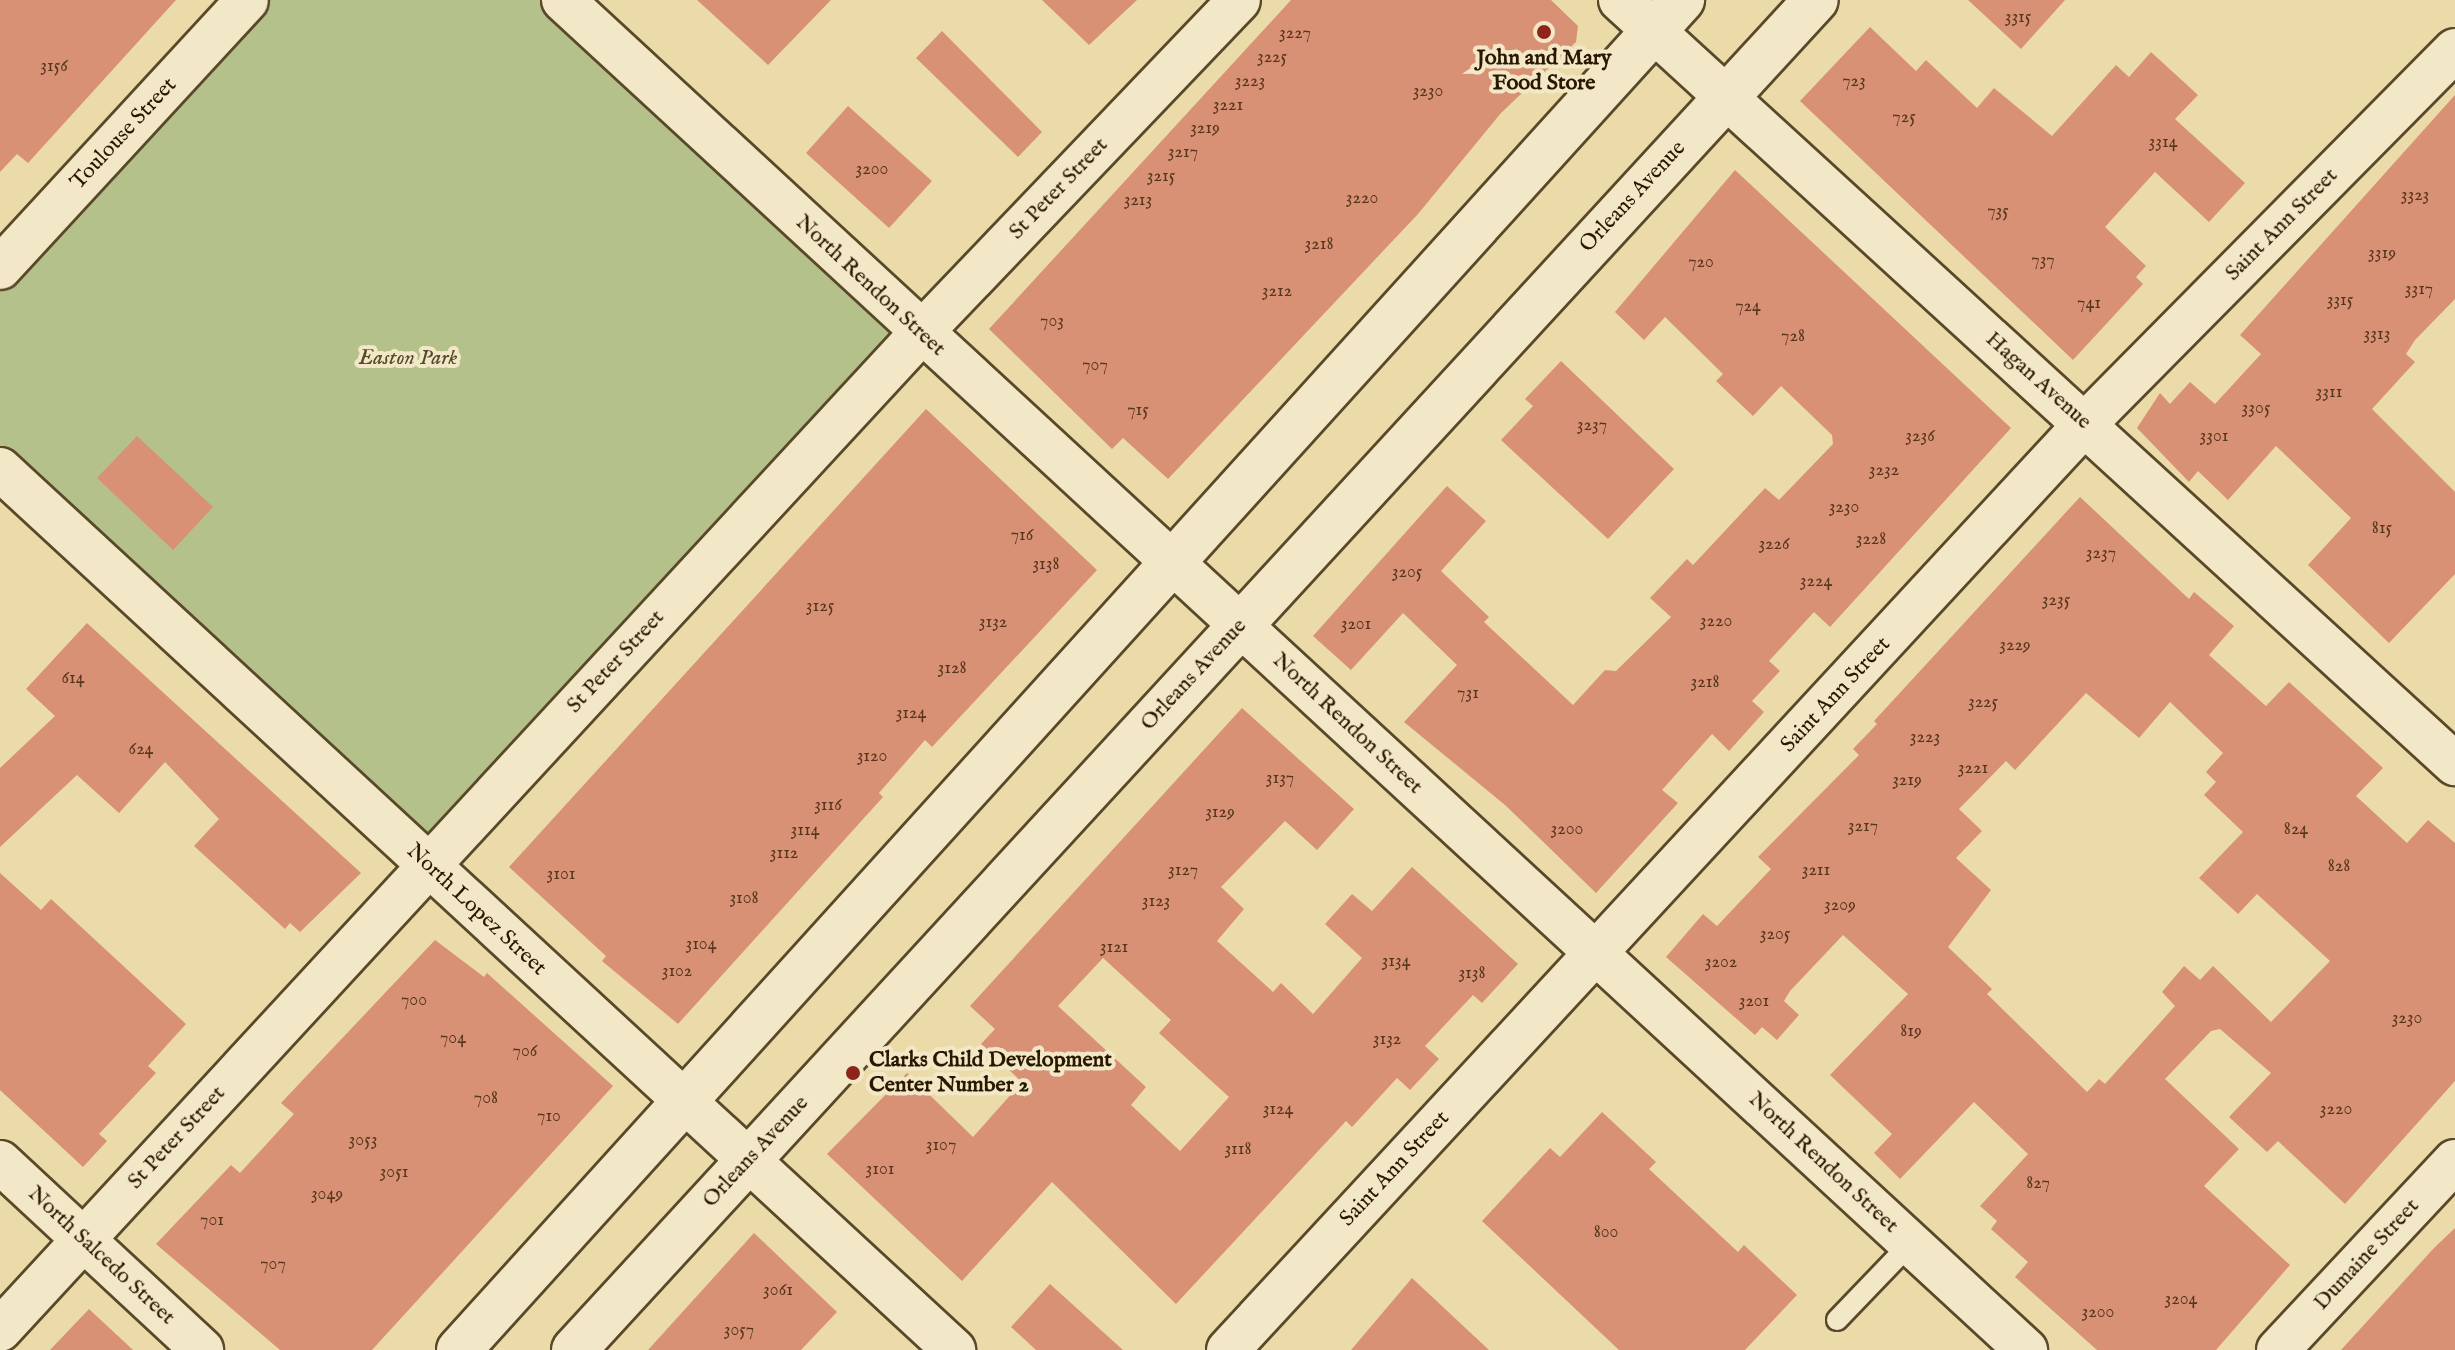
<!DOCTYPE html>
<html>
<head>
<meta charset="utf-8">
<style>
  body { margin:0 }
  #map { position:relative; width:2455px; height:1350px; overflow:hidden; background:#ebdba9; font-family:"IM FELL English",serif }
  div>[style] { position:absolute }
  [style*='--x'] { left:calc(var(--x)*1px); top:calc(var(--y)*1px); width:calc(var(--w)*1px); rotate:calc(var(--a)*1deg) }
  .green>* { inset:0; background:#b4c18a }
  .building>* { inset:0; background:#d99175 }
  .roads { filter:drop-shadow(2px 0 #5a482a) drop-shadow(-2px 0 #5a482a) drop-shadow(0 2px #5a482a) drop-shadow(0 -2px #5a482a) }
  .lane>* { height:20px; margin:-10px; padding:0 10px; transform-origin:10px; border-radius:10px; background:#f2e8c7 }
  .street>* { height:42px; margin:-21px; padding:0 21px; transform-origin:21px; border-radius:21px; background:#f2e8c7 }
  .secondary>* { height:44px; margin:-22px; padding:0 22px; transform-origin:22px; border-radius:22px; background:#f2e8c7 }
  .dots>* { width:22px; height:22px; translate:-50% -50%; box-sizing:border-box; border:4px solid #f2e8c7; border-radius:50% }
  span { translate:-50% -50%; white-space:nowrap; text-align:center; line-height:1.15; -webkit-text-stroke:8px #f2e8c7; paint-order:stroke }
  .number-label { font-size:18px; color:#56361d }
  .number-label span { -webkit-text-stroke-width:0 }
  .poi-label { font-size:22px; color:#2a1700; font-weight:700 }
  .left { translate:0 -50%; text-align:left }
  .street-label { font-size:22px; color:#2a1700 }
  .park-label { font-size:22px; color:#534a29; font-style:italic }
</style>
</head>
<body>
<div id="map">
  <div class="green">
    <div style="clip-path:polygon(247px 0,563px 0,921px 333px,428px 866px,0 469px,0 268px)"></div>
  </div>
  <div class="building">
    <div style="clip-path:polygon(0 0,176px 0,28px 163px,17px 154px,0 172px)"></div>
    <div style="clip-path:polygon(697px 0,831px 0,768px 65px)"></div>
    <div style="clip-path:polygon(1042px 0,1137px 0,1089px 45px)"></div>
    <div style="clip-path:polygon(1291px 0,1551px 0,1578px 26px,1576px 42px,1501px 113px,1418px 214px,1168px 479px,1123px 438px,1112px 449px,989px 329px)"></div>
    <div style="clip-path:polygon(1968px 0,2065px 0,2021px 49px)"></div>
    <div style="clip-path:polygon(1870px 27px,1916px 71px,1926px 60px,1977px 108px,1994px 88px,2052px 136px,2116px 65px,2129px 77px,2151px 52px,2198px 95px,2175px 119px,2245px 183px,2209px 222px,2155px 172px,2105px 227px,2146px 266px,2136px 277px,2143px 284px,2073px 360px,1800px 101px)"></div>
    <div style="clip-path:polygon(942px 31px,1042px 132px,1018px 157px,916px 58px)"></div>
    <div style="clip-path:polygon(2455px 95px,2455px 299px,2415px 340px,2406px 354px,2415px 362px,2372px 409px,2455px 492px,2455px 574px,2389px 643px,2308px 565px,2351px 518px,2276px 446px,2228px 500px,2198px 471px,2189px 482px,2137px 428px,2160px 393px,2170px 404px,2190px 382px,2215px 404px,2261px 354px,2240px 335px)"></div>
    <div style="clip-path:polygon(848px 106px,932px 181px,889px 228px,806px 153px)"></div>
    <div style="clip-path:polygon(1735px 170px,2011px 428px,1830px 627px,1814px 612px,1769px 661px,1780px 671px,1752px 701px,1764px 712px,1729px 751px,1712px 734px,1662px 790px,1678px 803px,1596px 893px,1505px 805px,1404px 722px,1457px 665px,1403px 613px,1351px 670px,1313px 636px,1447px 486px,1486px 521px,1441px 571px,1489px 617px,1484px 622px,1573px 705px,1605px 670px,1616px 671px,1671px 617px,1650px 598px,1687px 559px,1693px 565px,1765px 488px,1779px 500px,1833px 444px,1832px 435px,1781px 386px,1753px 416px,1716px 381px,1723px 374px,1665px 317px,1644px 340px,1615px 312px)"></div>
    <div style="clip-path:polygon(1561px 361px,1674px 469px,1608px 539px,1501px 440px,1533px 406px,1525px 399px)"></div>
    <div style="clip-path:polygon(926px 409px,1097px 570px,932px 747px,925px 740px,879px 793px,883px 797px,678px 1024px,602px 961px,606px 956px,509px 867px)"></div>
    <div style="clip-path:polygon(137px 436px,213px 507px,173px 550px,97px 478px)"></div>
    <div style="clip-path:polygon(evenodd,2080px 497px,2189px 599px,2194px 592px,2234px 626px,2209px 655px,2266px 706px,2289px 682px,2383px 768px,2356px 796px,2407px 843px,2428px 820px,2455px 843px,2455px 1081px,2345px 1204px,2278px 1141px,2267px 1152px,2229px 1117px,2271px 1073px,2220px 1029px,2211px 1031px,2165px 1079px,2239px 1149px,2204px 1186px,2290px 1265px,2216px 1350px,2097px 1350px,2015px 1277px,2028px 1262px,1991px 1229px,1997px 1221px,1980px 1206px,2028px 1154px,1974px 1102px,1900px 1179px,1874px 1153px,1892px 1134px,1830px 1075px,1908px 994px,1843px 935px,1790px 991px,1784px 1001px,1799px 1015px,1777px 1040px,1762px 1027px,1755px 1035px,1666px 957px,1703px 914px,1717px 926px,1771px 869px,1758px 857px,1859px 755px,1853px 749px,1877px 724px,1874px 721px,2080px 497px,2086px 693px,2139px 738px,2170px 702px,2223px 753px,2206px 772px,2216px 782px,2204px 795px,2243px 832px,2199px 878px,2238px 914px,2257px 894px,2330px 961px,2271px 1022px,2213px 966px,2200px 980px,2184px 966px,2162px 992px,2175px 1006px,2105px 1084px,2099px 1079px,2087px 1092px,1987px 994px,1992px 989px,1948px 947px,1991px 890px,1956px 858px,1982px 831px,1959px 809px,2006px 761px,2015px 770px,2086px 693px)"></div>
    <div style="clip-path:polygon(87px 623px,361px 873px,300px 932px,290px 923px,285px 929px,194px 846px,219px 819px,165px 762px,119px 813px,77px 775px,0 847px,0 768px,55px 716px,26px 689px)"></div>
    <div style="clip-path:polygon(evenodd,1242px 708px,1354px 809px,1317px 850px,1285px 821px,1221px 887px,1244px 909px,1217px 941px,1273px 992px,1281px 983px,1313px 1014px,1362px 958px,1325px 924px,1352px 894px,1372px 911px,1412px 867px,1518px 964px,1482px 1003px,1473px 995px,1425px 1046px,1439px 1059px,1410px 1090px,1397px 1078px,1352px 1127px,1346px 1121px,1176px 1304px,1052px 1182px,962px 1281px,827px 1154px,907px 1073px,973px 1137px,1022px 1082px,981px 1044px,995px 1029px,970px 1006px,1242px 708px,1103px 958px,1171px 1020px,1159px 1033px,1229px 1097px,1180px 1151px,1131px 1105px,1146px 1087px,1058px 1006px,1103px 958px)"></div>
    <div style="clip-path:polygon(0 873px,41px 910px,51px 899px,186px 1024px,148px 1066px,156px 1073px,99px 1134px,107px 1141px,83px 1167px,0 1090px)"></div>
    <div style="clip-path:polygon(435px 940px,484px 977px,487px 973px,613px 1086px,372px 1350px,280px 1350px,156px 1244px,231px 1165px,240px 1173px,294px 1114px,281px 1103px)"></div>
    <div style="clip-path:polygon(1602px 1112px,1656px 1162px,1649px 1169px,1738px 1252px,1744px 1245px,1797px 1295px,1745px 1350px,1619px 1350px,1482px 1221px,1550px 1148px,1560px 1157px)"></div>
    <div style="clip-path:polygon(2455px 1228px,2455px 1350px,2341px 1350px,2434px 1248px)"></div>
    <div style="clip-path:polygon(754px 1233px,837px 1312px,801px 1350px,648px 1350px)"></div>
    <div style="clip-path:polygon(1412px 1278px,1489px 1350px,1351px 1350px)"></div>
    <div style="clip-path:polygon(1050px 1284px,1123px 1350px,1036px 1350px,1011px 1327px)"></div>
    <div style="clip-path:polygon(89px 1309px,133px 1350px,50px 1350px)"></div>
  </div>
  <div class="roads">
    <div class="lane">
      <div style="--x:1837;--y:1320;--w:105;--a:-46.2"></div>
    </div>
    <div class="street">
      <div style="--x:563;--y:0;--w:1991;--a:42.7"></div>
      <div style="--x:1620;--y:0;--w:1132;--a:42.46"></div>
      <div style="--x:0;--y:268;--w:364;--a:-47.3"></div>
      <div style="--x:0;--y:469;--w:1299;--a:42.72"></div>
      <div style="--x:0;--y:1162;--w:276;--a:42.9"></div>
      <div style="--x:0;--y:1330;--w:1357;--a:-47.27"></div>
      <div style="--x:921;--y:333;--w:460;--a:-46.3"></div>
      <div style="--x:1228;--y:1350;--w:1262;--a:-47.22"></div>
      <div style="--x:2085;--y:424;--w:526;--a:-45.31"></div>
      <div style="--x:2278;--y:1350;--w:259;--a:-46.9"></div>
    </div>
    <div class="secondary">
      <div style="--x:459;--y:1350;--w:1822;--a:-47.83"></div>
      <div style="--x:574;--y:1350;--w:1834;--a:-47.39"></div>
    </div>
  </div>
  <div class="dots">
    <div style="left:1544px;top:32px;background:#8f2418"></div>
    <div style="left:853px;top:1073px;background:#8f2418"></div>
  </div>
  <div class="number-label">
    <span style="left:2018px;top:18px">3315</span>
    <span style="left:1295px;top:34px">3227</span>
    <span style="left:1272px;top:58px">3225</span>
    <span style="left:54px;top:67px">3156</span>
    <span style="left:1250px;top:82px">3223</span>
    <span style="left:1854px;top:82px">723</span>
    <span style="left:1428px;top:92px">3230</span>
    <span style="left:1228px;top:106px">3221</span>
    <span style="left:1904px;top:118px">725</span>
    <span style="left:1205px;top:129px">3219</span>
    <span style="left:2163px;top:143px">3314</span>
    <span style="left:1183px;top:153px">3217</span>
    <span style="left:872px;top:170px">3200</span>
    <span style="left:1161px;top:177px">3215</span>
    <span style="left:2415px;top:196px">3323</span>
    <span style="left:1362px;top:199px">3220</span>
    <span style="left:1138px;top:201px">3213</span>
    <span style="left:1998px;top:212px">735</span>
    <span style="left:1319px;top:245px">3218</span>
    <span style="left:2382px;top:254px">3319</span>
    <span style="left:2043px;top:261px">737</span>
    <span style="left:1701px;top:263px">720</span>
    <span style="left:2419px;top:290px">3317</span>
    <span style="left:1277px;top:292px">3212</span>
    <span style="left:2340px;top:301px">3315</span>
    <span style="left:2089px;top:304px">741</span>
    <span style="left:1748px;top:307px">724</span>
    <span style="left:1052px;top:322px">703</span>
    <span style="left:2377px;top:335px">3313</span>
    <span style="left:1793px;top:337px">728</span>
    <span style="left:1095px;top:366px">707</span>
    <span style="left:2329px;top:393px">3311</span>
    <span style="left:2256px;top:409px">3305</span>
    <span style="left:1138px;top:411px">715</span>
    <span style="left:1592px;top:426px">3237</span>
    <span style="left:1920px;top:437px">3236</span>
    <span style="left:2214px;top:437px">3301</span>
    <span style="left:1884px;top:471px">3232</span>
    <span style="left:1844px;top:508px">3230</span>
    <span style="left:2382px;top:529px">815</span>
    <span style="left:1022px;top:536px">716</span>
    <span style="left:1871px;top:540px">3228</span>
    <span style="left:1774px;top:545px">3226</span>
    <span style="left:2101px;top:554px">3237</span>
    <span style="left:1046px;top:565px">3138</span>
    <span style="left:1407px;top:573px">3205</span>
    <span style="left:1816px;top:582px">3224</span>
    <span style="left:2056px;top:601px">3235</span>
    <span style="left:820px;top:607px">3125</span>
    <span style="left:1716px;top:622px">3220</span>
    <span style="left:993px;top:623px">3132</span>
    <span style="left:1356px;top:625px">3201</span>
    <span style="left:2015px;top:646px">3229</span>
    <span style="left:952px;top:669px">3128</span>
    <span style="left:73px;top:679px">614</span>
    <span style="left:1705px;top:683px">3218</span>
    <span style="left:1468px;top:694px">731</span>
    <span style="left:1983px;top:703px">3225</span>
    <span style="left:911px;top:714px">3124</span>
    <span style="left:1925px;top:738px">3223</span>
    <span style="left:141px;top:750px">624</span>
    <span style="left:872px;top:757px">3120</span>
    <span style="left:1973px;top:769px">3221</span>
    <span style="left:1280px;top:779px">3137</span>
    <span style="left:1907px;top:781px">3219</span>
    <span style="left:828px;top:806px">3116</span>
    <span style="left:1220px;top:813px">3129</span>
    <span style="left:1863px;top:827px">3217</span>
    <span style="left:1567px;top:830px">3200</span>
    <span style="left:2296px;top:830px">824</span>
    <span style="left:805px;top:831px">3114</span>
    <span style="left:784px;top:854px">3112</span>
    <span style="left:2339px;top:867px">828</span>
    <span style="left:1183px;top:871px">3127</span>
    <span style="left:1816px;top:871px">3211</span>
    <span style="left:561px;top:875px">3101</span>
    <span style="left:744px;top:899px">3108</span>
    <span style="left:1156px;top:902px">3123</span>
    <span style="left:1840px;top:906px">3209</span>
    <span style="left:1775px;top:935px">3205</span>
    <span style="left:701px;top:945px">3104</span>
    <span style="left:1114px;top:948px">3121</span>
    <span style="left:1396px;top:962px">3134</span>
    <span style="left:1721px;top:963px">3202</span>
    <span style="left:677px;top:972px">3102</span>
    <span style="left:1472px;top:974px">3138</span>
    <span style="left:414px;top:1001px">700</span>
    <span style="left:1754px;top:1002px">3201</span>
    <span style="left:2407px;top:1019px">3230</span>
    <span style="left:1911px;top:1032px">819</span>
    <span style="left:453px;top:1039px">704</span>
    <span style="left:1387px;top:1040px">3132</span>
    <span style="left:525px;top:1052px">706</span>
    <span style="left:486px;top:1099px">708</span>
    <span style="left:1278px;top:1110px">3124</span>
    <span style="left:2336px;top:1110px">3220</span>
    <span style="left:549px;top:1117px">710</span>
    <span style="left:363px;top:1141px">3053</span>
    <span style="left:941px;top:1146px">3107</span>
    <span style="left:1238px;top:1150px">3118</span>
    <span style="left:880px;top:1170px">3101</span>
    <span style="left:394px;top:1173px">3051</span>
    <span style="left:2038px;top:1184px">827</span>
    <span style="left:327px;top:1195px">3049</span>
    <span style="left:212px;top:1221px">701</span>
    <span style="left:1606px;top:1233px">800</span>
    <span style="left:273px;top:1265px">707</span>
    <span style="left:778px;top:1291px">3061</span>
    <span style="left:2181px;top:1300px">3204</span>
    <span style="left:2098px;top:1313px">3200</span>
    <span style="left:739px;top:1331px">3057</span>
  </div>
  <div class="poi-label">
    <span style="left:1544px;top:71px">John and Mary<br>Food Store</span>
    <span class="left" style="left:869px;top:1073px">Clarks Child Development<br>Center Number 2</span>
  </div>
  <div class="street-label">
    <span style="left:124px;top:134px;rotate:-47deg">Toulouse Street</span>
    <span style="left:1059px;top:189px;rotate:-46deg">St Peter Street</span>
    <span style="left:1633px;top:197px;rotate:-47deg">Orleans Avenue</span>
    <span style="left:2282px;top:225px;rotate:-45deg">Saint Ann Street</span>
    <span style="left:870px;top:286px;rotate:43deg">North Rendon Street</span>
    <span style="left:2038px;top:381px;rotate:42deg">Hagan Avenue</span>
    <span style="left:616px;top:662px;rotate:-47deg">St Peter Street</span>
    <span style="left:1194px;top:675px;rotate:-47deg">Orleans Avenue</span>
    <span style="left:1836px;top:695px;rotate:-47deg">Saint Ann Street</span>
    <span style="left:1347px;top:724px;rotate:43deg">North Rendon Street</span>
    <span style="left:476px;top:910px;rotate:43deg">North Lopez Street</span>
    <span style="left:177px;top:1138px;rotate:-47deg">St Peter Street</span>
    <span style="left:756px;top:1152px;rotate:-47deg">Orleans Avenue</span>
    <span style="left:1823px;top:1163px;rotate:43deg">North Rendon Street</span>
    <span style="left:1395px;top:1169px;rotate:-47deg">Saint Ann Street</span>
    <span style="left:2367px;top:1255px;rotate:-47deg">Dumaine Street</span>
    <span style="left:101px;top:1256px;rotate:43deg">North Salcedo Street</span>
  </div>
  <div class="park-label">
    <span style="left:408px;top:359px">Easton Park</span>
  </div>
</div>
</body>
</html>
